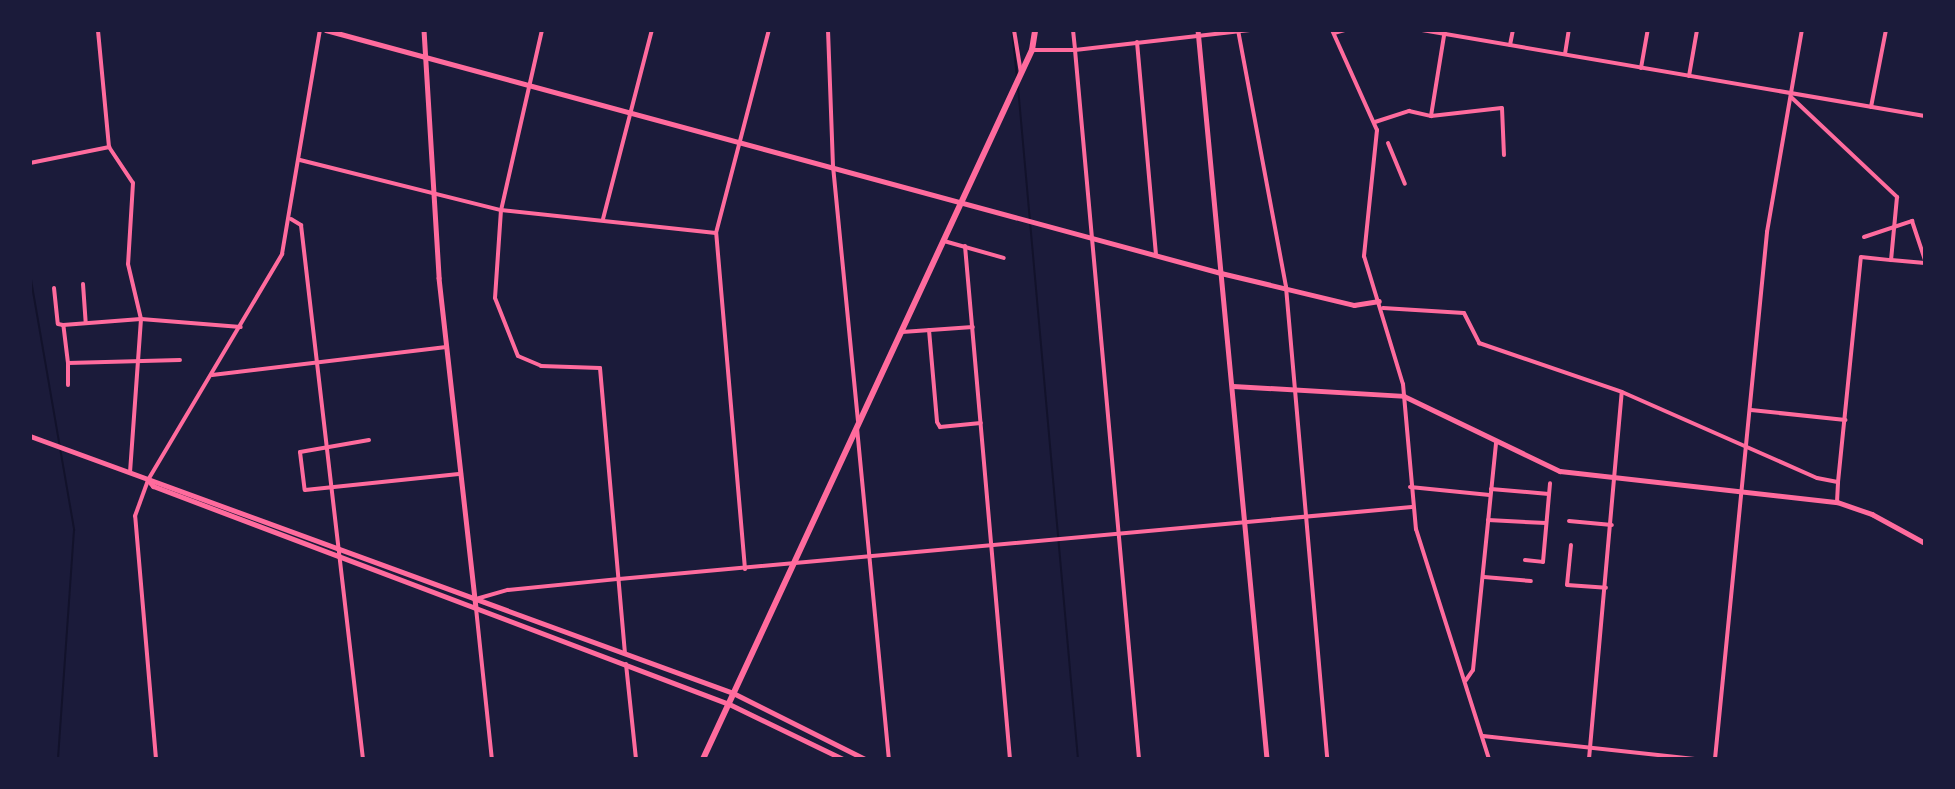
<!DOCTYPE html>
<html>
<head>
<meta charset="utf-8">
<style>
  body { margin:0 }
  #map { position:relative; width:1955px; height:789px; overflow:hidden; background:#1b1b3a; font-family:"PT Sans Narrow",sans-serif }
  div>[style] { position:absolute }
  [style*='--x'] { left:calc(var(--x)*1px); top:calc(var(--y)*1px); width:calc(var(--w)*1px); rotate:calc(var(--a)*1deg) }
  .stream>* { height:2px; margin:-1px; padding:0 1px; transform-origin:1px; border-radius:1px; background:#12122b }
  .minor>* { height:4px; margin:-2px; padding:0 2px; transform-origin:2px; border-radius:2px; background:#ff6b9d }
  .tertiary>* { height:4.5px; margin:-2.25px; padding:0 2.25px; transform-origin:2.25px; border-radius:2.25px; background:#ff6b9d }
  .secondary>* { height:5px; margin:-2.5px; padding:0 2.5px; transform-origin:2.5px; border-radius:2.5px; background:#ff6b9d }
  .trunk>* { height:6px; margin:-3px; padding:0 3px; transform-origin:3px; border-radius:3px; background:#ff6b9d }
  span { translate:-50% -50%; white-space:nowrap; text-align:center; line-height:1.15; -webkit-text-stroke:5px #1b1b3a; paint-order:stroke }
  .frame { position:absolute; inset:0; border:32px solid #1b1b3a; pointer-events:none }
</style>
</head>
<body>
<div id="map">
  <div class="stream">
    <div style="--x:1012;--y:30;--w:48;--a:84.1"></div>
    <div style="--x:1018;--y:87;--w:675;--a:84.9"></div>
    <div style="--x:30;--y:274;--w:260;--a:80.2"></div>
    <div style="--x:74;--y:530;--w:230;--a:94"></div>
  </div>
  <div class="minor">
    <div style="--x:542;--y:30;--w:185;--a:102.8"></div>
    <div style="--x:501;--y:210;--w:88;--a:93.9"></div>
    <div style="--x:495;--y:298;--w:62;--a:68.4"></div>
    <div style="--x:518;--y:356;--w:25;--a:23"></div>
    <div style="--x:541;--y:366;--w:59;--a:1.9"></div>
    <div style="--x:600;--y:368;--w:286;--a:85"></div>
    <div style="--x:828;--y:30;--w:136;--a:87.9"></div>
    <div style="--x:833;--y:166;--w:256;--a:84.4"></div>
    <div style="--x:1014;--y:30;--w:44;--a:80.8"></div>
    <div style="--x:1073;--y:30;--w:20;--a:84"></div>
    <div style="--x:1075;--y:50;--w:176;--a:-6.5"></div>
    <div style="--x:1238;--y:30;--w:261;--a:79.4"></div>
    <div style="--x:1286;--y:287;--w:474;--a:85"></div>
    <div style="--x:1332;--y:30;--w:110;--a:65.8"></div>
    <div style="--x:1377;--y:130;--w:127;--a:95.9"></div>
    <div style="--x:1364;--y:256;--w:134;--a:73.1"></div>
    <div style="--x:1403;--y:384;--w:146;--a:84.9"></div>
    <div style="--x:1416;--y:529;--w:241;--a:72.4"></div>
    <div style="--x:1422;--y:30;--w:510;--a:9.7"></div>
    <div style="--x:1334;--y:33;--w:11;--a:-15"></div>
    <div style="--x:1137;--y:42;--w:213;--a:84.9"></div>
    <div style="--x:1510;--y:45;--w:15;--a:-79"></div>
    <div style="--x:1033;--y:50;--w:42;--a:0"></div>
    <div style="--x:1075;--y:50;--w:712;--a:84.84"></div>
    <div style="--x:1565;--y:54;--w:24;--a:-81"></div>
    <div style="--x:1641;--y:68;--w:39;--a:-80"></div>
    <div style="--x:1689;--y:76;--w:47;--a:-80.1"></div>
    <div style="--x:1791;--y:97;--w:146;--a:43.3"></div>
    <div style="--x:1897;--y:197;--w:63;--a:95.4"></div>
    <div style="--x:1891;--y:260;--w:34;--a:5"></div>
    <div style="--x:1871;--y:107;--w:78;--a:-79"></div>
    <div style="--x:1431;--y:116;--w:87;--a:-80.8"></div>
    <div style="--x:1375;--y:122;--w:36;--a:-18"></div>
    <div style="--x:1409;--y:111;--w:23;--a:13"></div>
    <div style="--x:1431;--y:116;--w:71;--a:-6.4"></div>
    <div style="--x:1502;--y:108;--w:47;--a:87.6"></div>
    <div style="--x:1388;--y:143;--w:44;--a:67.5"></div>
    <div style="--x:109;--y:147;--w:43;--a:56.3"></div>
    <div style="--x:133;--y:183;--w:81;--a:93.5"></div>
    <div style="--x:128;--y:264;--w:57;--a:76.7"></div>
    <div style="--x:141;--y:319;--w:100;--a:4.6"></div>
    <div style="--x:300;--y:160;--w:207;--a:14"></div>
    <div style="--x:501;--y:210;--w:216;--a:6.1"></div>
    <div style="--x:30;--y:163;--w:81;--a:-11.4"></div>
    <div style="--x:109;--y:147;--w:118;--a:-95.4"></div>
    <div style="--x:291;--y:219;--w:12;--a:31"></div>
    <div style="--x:301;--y:225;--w:538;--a:83.38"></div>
    <div style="--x:603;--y:219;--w:195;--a:-75.5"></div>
    <div style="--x:1864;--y:237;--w:51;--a:-18.4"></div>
    <div style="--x:1912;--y:221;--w:41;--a:71.6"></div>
    <div style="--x:944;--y:241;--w:62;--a:15.8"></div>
    <div style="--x:965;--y:246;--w:515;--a:84.99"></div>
    <div style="--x:83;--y:284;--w:39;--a:86"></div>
    <div style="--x:54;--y:288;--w:36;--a:84"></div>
    <div style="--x:58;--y:324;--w:5;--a:11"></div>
    <div style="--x:1383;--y:308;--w:81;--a:3.5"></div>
    <div style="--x:1464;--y:313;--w:34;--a:63"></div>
    <div style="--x:1479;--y:343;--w:151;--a:18.9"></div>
    <div style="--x:1622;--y:392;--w:213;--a:23.8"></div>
    <div style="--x:1817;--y:478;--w:21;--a:11"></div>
    <div style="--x:1838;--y:482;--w:226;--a:-84.2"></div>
    <div style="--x:1861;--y:257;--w:30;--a:6"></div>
    <div style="--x:929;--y:330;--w:92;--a:85"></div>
    <div style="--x:937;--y:422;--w:6;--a:59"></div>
    <div style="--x:940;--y:427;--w:41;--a:-5.6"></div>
    <div style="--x:902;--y:332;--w:71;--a:-4"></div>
    <div style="--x:68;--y:363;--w:38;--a:-97"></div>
    <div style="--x:63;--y:325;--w:78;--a:-4.4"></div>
    <div style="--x:141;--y:319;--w:153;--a:94.1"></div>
    <div style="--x:212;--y:375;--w:236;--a:-6.8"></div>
    <div style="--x:68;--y:385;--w:22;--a:-90"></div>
    <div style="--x:68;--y:363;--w:112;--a:-1.5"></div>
    <div style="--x:1751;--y:410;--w:95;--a:6.1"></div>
    <div style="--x:857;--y:428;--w:333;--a:84.5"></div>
    <div style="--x:369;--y:440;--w:70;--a:170.1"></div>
    <div style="--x:300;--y:452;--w:38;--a:83"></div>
    <div style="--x:305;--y:490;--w:157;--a:-5.9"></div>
    <div style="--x:1410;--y:487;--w:80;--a:5.7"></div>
    <div style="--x:1491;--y:489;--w:58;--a:4.9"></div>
    <div style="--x:1837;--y:502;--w:20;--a:-87"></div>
    <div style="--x:1488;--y:520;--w:58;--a:3"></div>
    <div style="--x:1569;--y:521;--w:43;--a:5.3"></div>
    <div style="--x:1571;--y:545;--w:40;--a:95.7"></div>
    <div style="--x:1567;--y:585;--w:39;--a:4"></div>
    <div style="--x:1525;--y:560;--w:18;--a:6"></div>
    <div style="--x:1543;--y:562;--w:79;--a:-84.9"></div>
    <div style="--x:745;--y:569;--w:337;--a:-94.9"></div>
    <div style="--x:716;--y:233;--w:210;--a:-75.4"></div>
    <div style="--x:1484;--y:577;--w:47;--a:4.9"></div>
    <div style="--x:476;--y:599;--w:33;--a:-16"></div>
    <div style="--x:508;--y:590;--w:112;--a:-5.7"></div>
    <div style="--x:619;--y:579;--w:796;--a:-5.19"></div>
    <div style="--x:476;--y:608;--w:152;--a:84"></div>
    <div style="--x:626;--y:664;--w:96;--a:84"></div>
    <div style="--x:1466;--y:680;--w:12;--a:-55"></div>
    <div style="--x:1473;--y:670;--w:229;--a:-84.2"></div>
    <div style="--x:1483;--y:736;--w:213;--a:6.2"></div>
    <div style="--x:156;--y:759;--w:244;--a:-94.9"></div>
    <div style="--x:135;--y:516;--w:38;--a:-70"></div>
    <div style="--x:148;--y:480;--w:263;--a:-59.3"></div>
    <div style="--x:282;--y:254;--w:227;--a:-80.4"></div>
    <div style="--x:1589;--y:759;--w:368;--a:-84.9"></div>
    <div style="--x:1715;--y:759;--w:530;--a:-84.36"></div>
    <div style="--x:1767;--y:232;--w:205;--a:-80.2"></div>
  </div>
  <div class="tertiary">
    <div style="--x:326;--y:30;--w:927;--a:15.19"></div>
    <div style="--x:1221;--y:273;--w:137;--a:13.5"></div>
    <div style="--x:1354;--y:305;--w:25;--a:-9"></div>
    <div style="--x:424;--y:30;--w:248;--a:86.5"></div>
    <div style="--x:439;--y:278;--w:331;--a:83.6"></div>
    <div style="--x:1198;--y:30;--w:732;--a:84.59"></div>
    <div style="--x:1233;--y:386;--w:171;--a:3.3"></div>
    <div style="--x:1404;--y:396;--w:173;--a:25.7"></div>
    <div style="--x:1560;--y:471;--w:279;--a:6.4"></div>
    <div style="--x:1837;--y:502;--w:37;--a:19"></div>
    <div style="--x:1872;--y:514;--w:60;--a:28.7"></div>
  </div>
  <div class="secondary">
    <div style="--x:30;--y:436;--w:749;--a:20.08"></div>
    <div style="--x:733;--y:693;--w:148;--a:26.6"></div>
    <div style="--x:148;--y:480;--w:8;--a:50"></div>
    <div style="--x:153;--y:486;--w:616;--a:20.73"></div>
    <div style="--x:729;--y:704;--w:127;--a:25.8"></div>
  </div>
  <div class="trunk">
    <div style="--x:703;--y:759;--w:782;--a:-65.11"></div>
    <div style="--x:1032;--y:50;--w:20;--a:-81"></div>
  </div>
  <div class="frame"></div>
</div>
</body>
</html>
